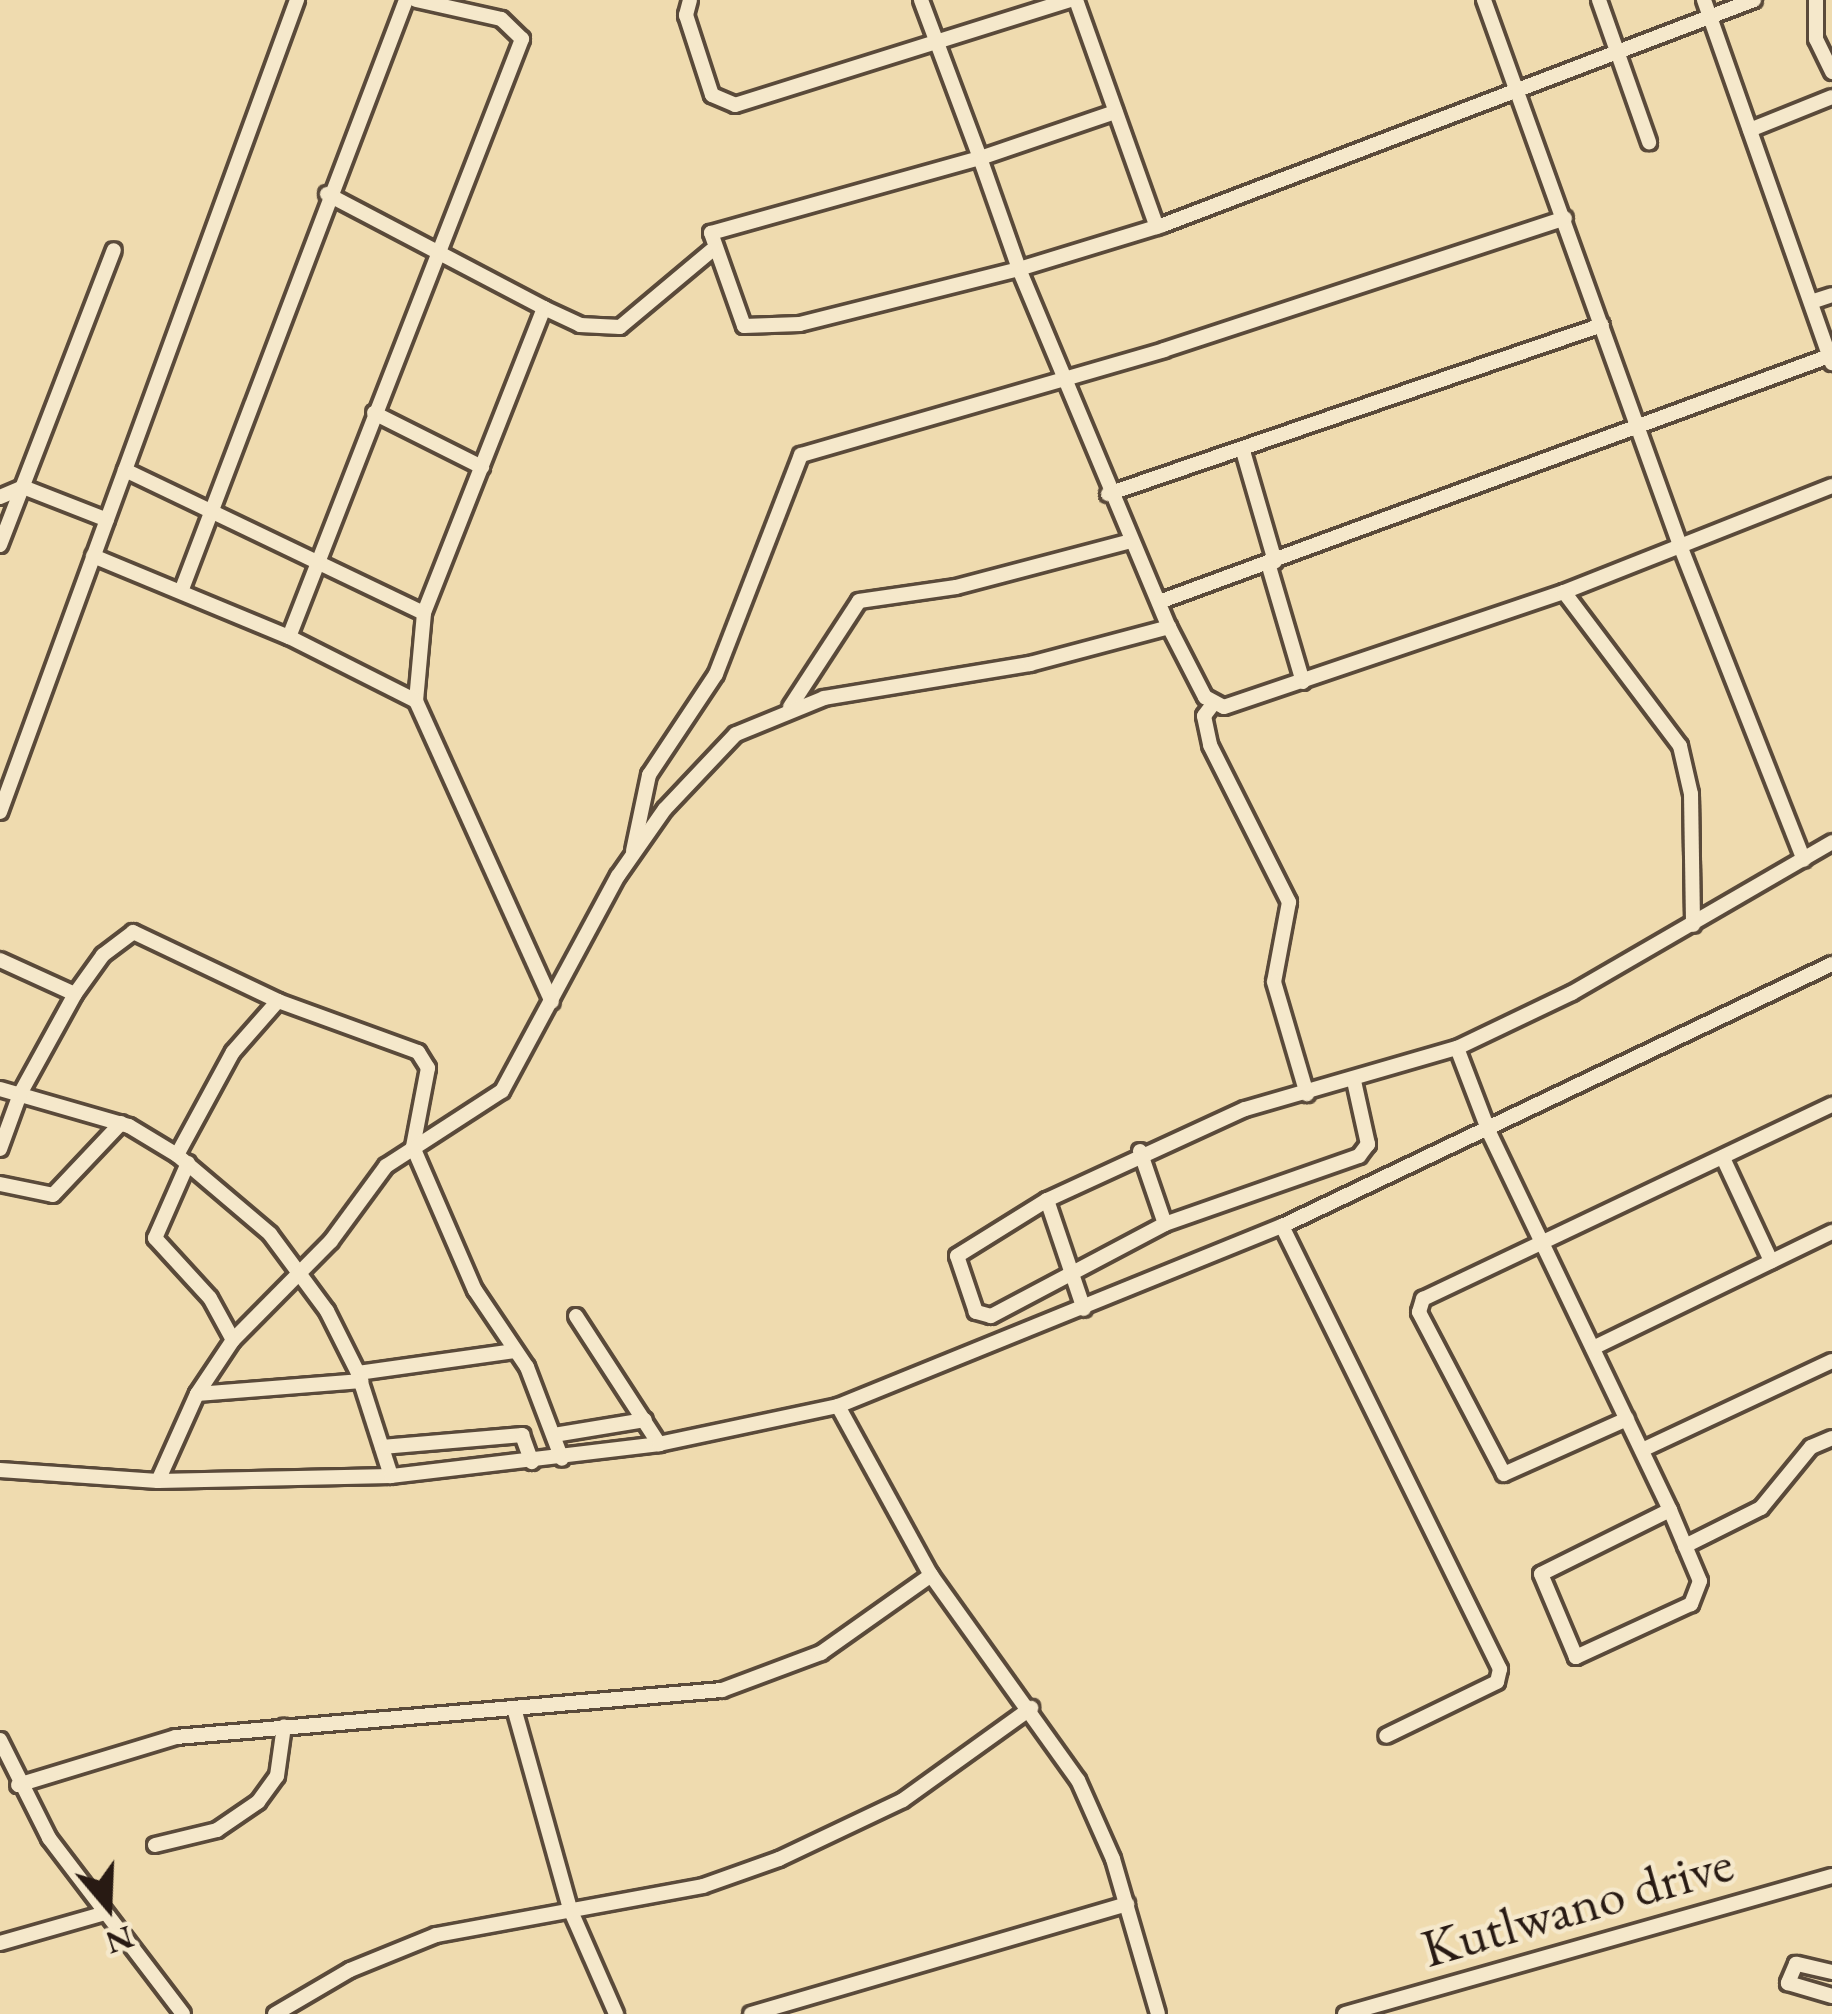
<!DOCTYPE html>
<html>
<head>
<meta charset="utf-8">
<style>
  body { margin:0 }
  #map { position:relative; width:1832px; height:2014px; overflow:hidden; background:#efdbaf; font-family:"EB Garamond",serif }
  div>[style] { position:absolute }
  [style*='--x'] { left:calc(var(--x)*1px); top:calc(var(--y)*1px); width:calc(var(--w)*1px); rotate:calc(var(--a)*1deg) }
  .roads { filter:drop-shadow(3px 0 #5a4a3a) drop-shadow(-3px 0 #5a4a3a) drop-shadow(0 3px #5a4a3a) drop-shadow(0 -3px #5a4a3a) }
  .minor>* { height:14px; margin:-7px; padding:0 7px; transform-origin:7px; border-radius:7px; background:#f5e8cb }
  span { translate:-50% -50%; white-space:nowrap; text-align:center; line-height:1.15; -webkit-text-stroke:9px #f5e8cb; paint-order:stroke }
  .street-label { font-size:54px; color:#281a13 }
  .north { position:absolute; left:48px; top:1846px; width:120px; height:120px; -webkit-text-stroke:9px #f5e8cb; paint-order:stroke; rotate:161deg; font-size:33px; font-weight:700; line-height:48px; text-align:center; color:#281a13 }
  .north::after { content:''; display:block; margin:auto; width:42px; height:54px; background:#281a13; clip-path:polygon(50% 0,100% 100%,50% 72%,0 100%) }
</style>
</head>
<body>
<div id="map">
  <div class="roads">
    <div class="minor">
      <div style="--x:690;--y:0;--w:16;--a:105"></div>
      <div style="--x:686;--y:15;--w:84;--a:72"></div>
      <div style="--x:712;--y:95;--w:25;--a:23"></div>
      <div style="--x:735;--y:105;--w:351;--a:-17.4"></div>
      <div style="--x:921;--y:0;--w:169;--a:69.5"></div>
      <div style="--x:980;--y:158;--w:118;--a:70.6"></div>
      <div style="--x:1019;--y:269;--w:226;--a:165.9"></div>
      <div style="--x:800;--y:324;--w:56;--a:178"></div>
      <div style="--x:744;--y:326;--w:99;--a:-109.5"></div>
      <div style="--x:711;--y:233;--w:279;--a:-15.6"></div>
      <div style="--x:980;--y:158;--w:143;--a:-18.8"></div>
      <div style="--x:1076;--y:0;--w:241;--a:70.4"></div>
      <div style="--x:1484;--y:0;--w:582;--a:70.23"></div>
      <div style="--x:1681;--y:548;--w:335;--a:68.5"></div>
      <div style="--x:1599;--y:0;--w:151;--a:70.6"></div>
      <div style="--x:1704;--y:0;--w:385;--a:70.6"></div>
      <div style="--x:1754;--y:0;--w:632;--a:159.16"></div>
      <div style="--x:1163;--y:225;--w:151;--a:163"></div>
      <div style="--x:1019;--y:269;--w:388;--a:67.3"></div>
      <div style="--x:1169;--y:627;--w:79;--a:62.8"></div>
      <div style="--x:1205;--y:697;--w:21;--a:28"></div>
      <div style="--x:1224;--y:707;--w:359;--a:-18.7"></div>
      <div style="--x:1564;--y:592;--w:288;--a:-21.6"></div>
      <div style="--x:1816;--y:0;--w:39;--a:90"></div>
      <div style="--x:1816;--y:39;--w:37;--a:64"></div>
      <div style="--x:1750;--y:130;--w:88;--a:-21.9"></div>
      <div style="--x:327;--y:194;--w:245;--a:27.7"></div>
      <div style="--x:544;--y:308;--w:328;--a:111.5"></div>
      <div style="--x:1811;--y:302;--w:22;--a:-18"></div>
      <div style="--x:544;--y:308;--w:40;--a:25"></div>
      <div style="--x:580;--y:325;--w:40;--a:2.9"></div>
      <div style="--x:620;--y:327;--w:119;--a:-39.9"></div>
      <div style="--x:374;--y:413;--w:121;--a:26.6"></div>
      <div style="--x:1243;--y:451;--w:115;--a:73.8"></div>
      <div style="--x:125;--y:470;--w:331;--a:25.6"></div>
      <div style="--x:424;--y:613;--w:88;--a:95.2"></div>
      <div style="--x:416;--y:701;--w:330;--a:65.7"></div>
      <div style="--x:1108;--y:494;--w:522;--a:-18.89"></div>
      <div style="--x:0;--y:497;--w:25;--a:-23"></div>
      <div style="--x:23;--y:487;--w:90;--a:21.4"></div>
      <div style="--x:0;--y:545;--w:316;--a:-68.9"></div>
      <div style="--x:93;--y:556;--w:212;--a:22.5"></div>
      <div style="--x:289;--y:637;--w:142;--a:26.7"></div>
      <div style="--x:1268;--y:563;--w:124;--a:73.6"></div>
      <div style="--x:182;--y:589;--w:630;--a:-69.18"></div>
      <div style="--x:1564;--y:592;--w:193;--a:53"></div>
      <div style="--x:1680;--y:746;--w:49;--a:77.1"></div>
      <div style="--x:1691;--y:794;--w:131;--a:89.1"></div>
      <div style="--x:1159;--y:602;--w:714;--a:-20.16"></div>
      <div style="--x:289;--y:637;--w:642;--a:-68.71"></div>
      <div style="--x:522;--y:39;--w:29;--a:-136"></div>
      <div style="--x:501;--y:19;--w:87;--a:-167.4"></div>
      <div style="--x:1213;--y:704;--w:15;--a:127"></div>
      <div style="--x:1204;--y:716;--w:30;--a:78"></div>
      <div style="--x:1210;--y:745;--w:176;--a:63.3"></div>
      <div style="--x:1289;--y:902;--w:81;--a:100.6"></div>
      <div style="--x:1274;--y:982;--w:117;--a:73.6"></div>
      <div style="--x:790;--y:707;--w:126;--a:-56.9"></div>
      <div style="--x:859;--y:601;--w:98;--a:-8.2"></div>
      <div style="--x:956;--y:587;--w:181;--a:-14.7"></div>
      <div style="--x:0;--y:812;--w:865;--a:-69.91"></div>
      <div style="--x:633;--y:851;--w:78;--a:-78.1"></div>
      <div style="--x:649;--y:775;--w:121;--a:-56.4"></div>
      <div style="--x:716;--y:674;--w:235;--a:-68.8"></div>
      <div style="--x:801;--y:455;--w:378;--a:-16.1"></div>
      <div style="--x:1164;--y:350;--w:422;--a:-18.2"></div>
      <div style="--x:0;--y:960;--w:82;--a:24.4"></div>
      <div style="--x:1457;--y:1048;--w:90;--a:69.1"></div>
      <div style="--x:1489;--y:1132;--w:419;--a:64.4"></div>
      <div style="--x:1670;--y:1510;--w:77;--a:67.1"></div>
      <div style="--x:1700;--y:1581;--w:25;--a:111"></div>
      <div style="--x:1691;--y:1604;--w:127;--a:155.3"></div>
      <div style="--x:1576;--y:1657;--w:90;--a:-112.9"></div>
      <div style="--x:1541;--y:1574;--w:144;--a:-26.4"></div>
      <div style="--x:1354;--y:1081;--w:65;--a:77.5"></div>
      <div style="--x:1368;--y:1144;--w:15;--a:127"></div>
      <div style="--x:1359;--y:1156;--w:206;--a:160.7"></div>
      <div style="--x:1165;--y:1224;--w:197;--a:152.1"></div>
      <div style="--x:991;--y:1316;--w:16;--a:-165"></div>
      <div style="--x:976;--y:1312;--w:59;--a:-108.7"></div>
      <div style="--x:957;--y:1256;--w:106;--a:-31.9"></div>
      <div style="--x:1047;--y:1200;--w:218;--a:-24.7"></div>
      <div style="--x:1245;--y:1109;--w:221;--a:-16.1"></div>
      <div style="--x:1457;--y:1048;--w:127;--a:-25.6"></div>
      <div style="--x:1572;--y:993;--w:301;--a:-30.1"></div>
      <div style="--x:0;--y:1089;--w:134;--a:16"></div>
      <div style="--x:129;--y:1126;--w:56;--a:31.1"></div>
      <div style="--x:177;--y:1155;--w:122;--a:40.3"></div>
      <div style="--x:270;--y:1234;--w:96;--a:53.5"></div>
      <div style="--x:327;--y:1311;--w:69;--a:63.4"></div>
      <div style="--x:358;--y:1373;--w:108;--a:72.2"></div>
      <div style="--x:0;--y:1149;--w:59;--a:-70"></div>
      <div style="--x:20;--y:1094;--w:114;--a:-61.2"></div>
      <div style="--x:75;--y:994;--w:48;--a:-54.3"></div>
      <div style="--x:103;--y:955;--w:38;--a:-37"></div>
      <div style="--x:133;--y:932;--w:161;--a:25.4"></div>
      <div style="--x:278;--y:1001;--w:149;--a:20"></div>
      <div style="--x:418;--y:1052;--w:19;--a:58"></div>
      <div style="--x:428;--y:1068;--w:80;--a:100.8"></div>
      <div style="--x:413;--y:1147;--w:156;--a:66.6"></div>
      <div style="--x:475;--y:1290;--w:93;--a:56"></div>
      <div style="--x:527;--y:1367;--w:98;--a:69.2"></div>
      <div style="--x:1140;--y:1151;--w:77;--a:71.1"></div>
      <div style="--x:177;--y:1155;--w:117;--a:-61.5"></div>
      <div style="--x:233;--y:1052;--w:68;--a:-48.6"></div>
      <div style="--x:1723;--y:1158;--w:114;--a:65"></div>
      <div style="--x:188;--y:1163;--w:82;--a:113.7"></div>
      <div style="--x:155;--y:1238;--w:81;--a:47.5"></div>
      <div style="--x:210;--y:1298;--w:48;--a:61.3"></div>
      <div style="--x:0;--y:1184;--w:54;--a:11.7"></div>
      <div style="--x:53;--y:1195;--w:99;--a:-46.6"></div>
      <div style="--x:1047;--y:1200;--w:115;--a:71.3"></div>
      <div style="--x:1282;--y:1226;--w:494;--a:63.8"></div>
      <div style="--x:1500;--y:1669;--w:13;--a:103"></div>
      <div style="--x:1497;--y:1682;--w:123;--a:154.1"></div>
      <div style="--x:576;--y:1316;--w:153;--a:57"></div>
      <div style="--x:1593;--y:1348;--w:266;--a:-25.9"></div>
      <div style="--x:358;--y:1373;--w:158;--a:-8"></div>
      <div style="--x:197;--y:1394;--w:165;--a:-4.5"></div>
      <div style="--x:838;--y:1406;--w:193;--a:61.2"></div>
      <div style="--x:931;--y:1575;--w:252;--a:54.4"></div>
      <div style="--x:1078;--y:1780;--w:86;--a:66.1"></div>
      <div style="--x:1113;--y:1859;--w:161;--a:73.8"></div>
      <div style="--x:1627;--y:1419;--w:135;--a:155.9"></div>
      <div style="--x:1504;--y:1474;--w:183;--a:-117.7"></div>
      <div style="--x:1419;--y:1312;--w:14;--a:-73"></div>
      <div style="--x:1423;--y:1299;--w:453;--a:-25.4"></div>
      <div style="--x:554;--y:1435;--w:92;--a:-9.4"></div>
      <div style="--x:382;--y:1447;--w:141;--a:-4.9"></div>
      <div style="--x:522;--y:1435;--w:29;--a:70"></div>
      <div style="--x:1642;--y:1450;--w:210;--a:-25.1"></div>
      <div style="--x:0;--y:1470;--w:158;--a:4"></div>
      <div style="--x:158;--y:1481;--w:233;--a:-1.2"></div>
      <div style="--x:391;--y:1476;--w:270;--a:-6.8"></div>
      <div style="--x:659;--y:1444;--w:183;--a:-12"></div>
      <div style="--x:838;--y:1406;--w:479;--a:-22.1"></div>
      <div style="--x:1282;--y:1226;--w:609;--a:-25.47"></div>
      <div style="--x:158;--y:1481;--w:95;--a:-65.9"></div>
      <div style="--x:197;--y:1394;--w:65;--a:-56.3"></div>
      <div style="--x:233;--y:1340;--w:139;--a:-45.3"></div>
      <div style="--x:331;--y:1241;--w:93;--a:-53.7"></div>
      <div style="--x:386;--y:1166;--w:138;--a:-32.9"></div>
      <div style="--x:502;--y:1091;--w:244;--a:-61.7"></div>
      <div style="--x:618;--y:876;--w:82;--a:-55"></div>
      <div style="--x:665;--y:809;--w:103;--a:-46.6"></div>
      <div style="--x:736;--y:734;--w:95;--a:-22.2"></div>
      <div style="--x:824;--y:698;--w:209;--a:-9.4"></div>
      <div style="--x:1030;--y:664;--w:144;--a:-14.9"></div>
      <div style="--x:1685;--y:1546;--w:85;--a:-26.6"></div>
      <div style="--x:1761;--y:1508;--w:79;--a:-50.7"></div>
      <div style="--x:1811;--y:1447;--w:23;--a:-23"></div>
      <div style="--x:514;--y:1708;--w:209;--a:74.4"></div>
      <div style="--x:570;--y:1909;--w:115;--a:66.3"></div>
      <div style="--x:0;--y:1740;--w:110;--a:63.4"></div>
      <div style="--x:49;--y:1838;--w:221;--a:52.7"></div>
      <div style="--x:18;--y:1785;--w:165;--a:-16.9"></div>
      <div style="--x:176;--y:1737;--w:548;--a:-4.92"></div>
      <div style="--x:722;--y:1690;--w:106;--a:-20.5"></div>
      <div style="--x:821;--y:1653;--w:135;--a:-35.3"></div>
      <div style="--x:155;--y:1845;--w:64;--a:-13.6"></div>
      <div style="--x:217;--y:1830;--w:50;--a:-34.3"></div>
      <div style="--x:258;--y:1802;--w:32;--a:-54"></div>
      <div style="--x:277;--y:1776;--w:50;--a:-82"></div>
      <div style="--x:0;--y:1943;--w:109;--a:-15.9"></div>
      <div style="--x:1832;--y:1972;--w:37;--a:-167"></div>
      <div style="--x:1796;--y:1964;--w:21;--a:113"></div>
      <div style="--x:1788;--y:1983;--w:46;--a:16.5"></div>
      <div style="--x:275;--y:2014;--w:87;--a:-30.4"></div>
      <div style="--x:350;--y:1970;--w:93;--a:-22.1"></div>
      <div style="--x:436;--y:1935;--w:271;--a:-10.4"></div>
      <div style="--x:703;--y:1886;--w:81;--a:-19.6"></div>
      <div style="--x:779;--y:1859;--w:137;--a:-25.4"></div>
      <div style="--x:903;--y:1800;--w:158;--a:-35.7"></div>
      <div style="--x:751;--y:2014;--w:392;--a:-16.3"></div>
      <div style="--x:1345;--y:2014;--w:506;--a:-15.82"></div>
    </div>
  </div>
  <div class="street-label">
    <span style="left:1577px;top:1905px;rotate:-16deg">Kutlwano drive</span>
  </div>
  <div class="north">N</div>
</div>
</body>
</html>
